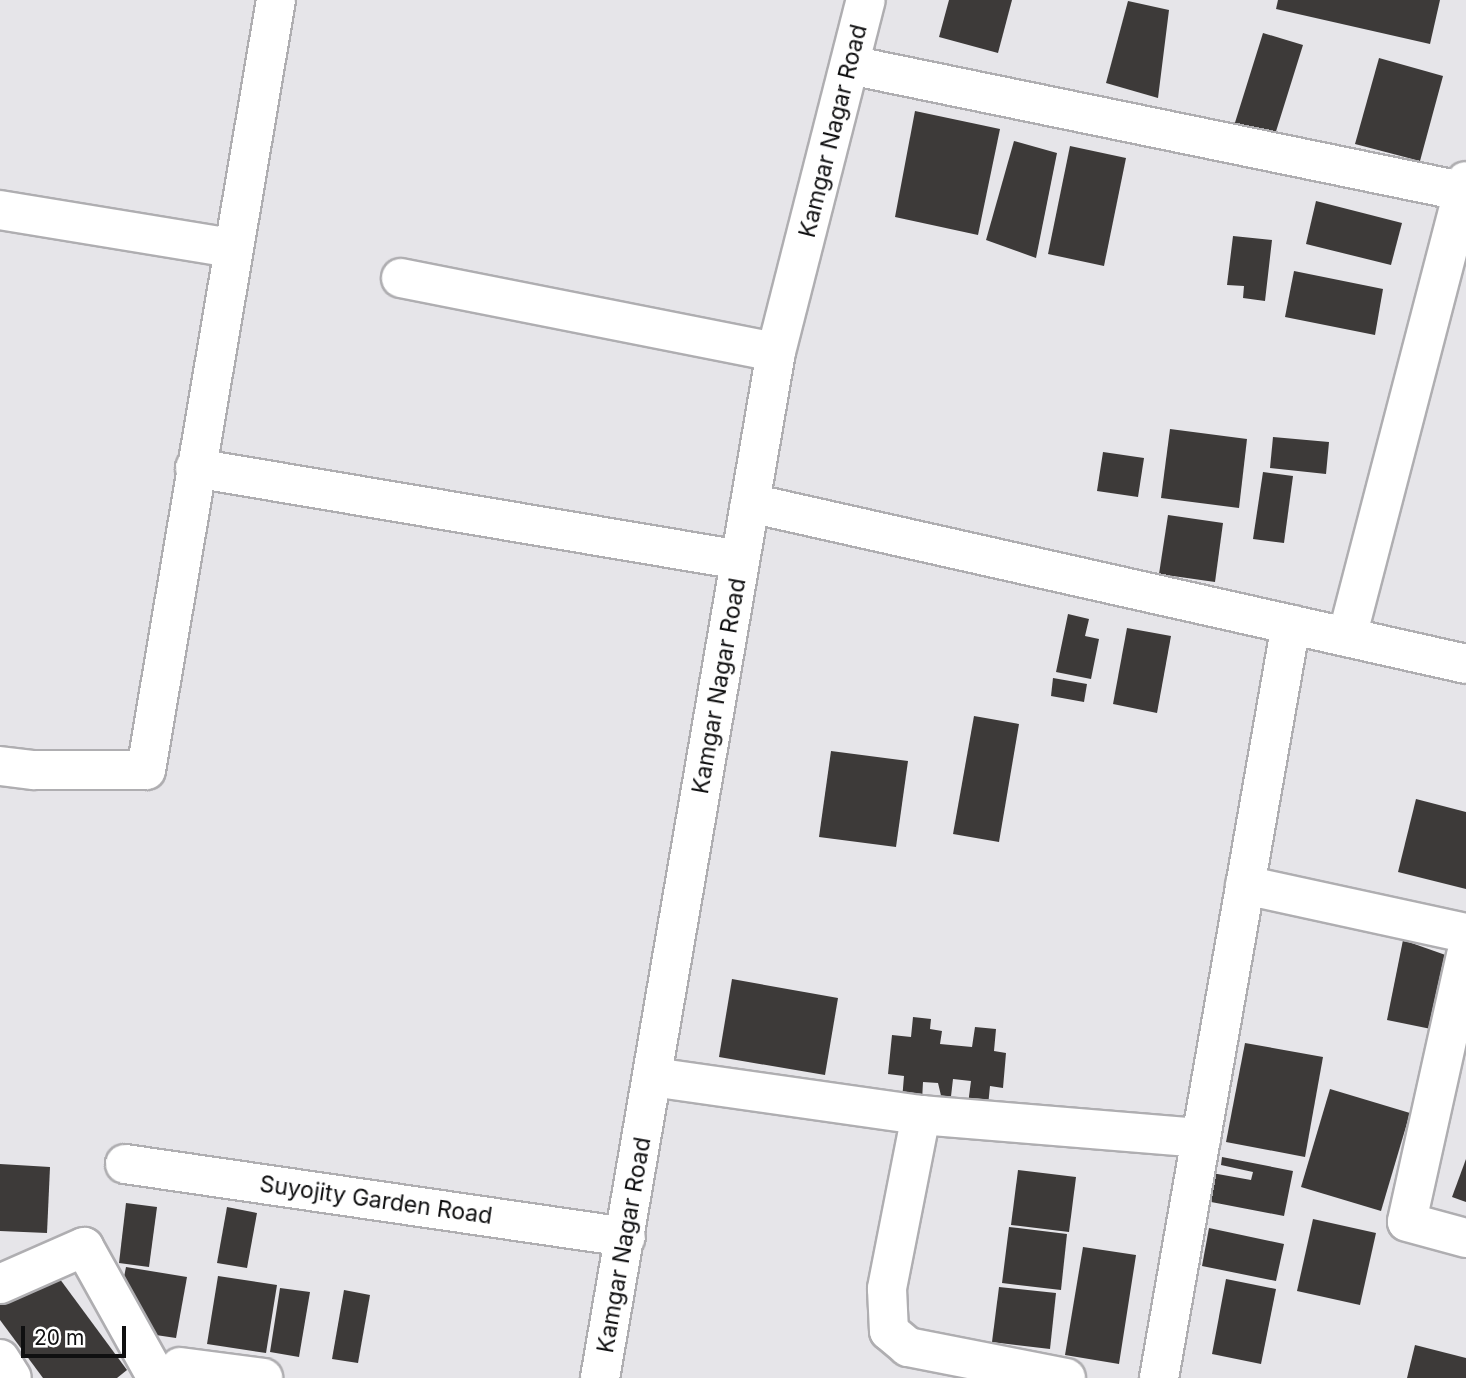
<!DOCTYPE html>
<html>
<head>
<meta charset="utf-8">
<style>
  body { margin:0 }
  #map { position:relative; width:1466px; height:1378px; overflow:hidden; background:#e6e5e9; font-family:Inter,sans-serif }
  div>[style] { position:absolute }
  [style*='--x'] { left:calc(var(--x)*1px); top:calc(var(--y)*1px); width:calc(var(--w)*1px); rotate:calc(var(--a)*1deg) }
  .building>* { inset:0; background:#3d3a39 }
  .roads { filter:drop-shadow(2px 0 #afaeb1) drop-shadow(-2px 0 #afaeb1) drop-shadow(0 2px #afaeb1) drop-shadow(0 -2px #afaeb1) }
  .minor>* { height:38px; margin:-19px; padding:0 19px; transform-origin:19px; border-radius:19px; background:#fff }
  span { translate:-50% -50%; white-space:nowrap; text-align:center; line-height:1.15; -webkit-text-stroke:7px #fff; paint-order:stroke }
  .street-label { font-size:23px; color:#0f0f10 }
  .scale { position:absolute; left:21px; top:1326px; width:105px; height:32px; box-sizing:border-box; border:4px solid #0f0f10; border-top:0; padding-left:9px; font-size:21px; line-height:24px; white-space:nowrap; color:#0f0f10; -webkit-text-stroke:5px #fff; paint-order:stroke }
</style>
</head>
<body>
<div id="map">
  <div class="building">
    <div style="clip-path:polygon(949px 0,1012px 0,998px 53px,939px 37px)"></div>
    <div style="clip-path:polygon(1278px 0,1440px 0,1430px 44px,1276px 9px)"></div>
    <div style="clip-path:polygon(1128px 1px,1169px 10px,1158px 98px,1106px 83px)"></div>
    <div style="clip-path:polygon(1263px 33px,1303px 45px,1273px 141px,1233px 129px)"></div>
    <div style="clip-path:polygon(1379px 58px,1443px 76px,1420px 161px,1355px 144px)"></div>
    <div style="clip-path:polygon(915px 111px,1000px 129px,978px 235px,895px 217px)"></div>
    <div style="clip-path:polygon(1014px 141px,1057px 153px,1036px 258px,986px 240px)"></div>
    <div style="clip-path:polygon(1070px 146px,1126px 158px,1104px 266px,1048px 254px)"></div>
    <div style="clip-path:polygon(1316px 201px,1402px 223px,1391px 265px,1306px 244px)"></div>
    <div style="clip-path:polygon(1233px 236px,1272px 240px,1265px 301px,1243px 298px,1244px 286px,1227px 285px)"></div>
    <div style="clip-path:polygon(1294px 271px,1383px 289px,1375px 335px,1285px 317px)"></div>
    <div style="clip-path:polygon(1170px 429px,1247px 439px,1239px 508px,1161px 498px)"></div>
    <div style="clip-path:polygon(1273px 437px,1329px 442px,1326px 474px,1270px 468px)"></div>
    <div style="clip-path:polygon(1103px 452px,1144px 458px,1138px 497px,1097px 491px)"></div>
    <div style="clip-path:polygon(1263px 472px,1293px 476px,1284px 543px,1253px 539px)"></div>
    <div style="clip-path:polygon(1168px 515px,1223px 523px,1215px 582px,1159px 574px)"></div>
    <div style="clip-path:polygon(1068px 614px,1089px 619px,1085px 636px,1099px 639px,1091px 679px,1056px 672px)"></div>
    <div style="clip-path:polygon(1127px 628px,1171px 636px,1157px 713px,1113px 704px)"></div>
    <div style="clip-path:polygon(1053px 678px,1087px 684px,1084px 702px,1051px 696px)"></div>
    <div style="clip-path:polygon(974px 716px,1019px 724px,999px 842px,953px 834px)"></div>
    <div style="clip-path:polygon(831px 751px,908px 761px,896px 847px,819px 837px)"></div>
    <div style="clip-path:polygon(1416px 799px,1466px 812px,1466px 889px,1398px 872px)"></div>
    <div style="clip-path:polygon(1403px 940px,1454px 958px,1436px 1030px,1387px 1020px)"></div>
    <div style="clip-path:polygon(732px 979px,838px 998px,825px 1075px,719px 1057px)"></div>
    <div style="clip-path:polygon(913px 1017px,931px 1019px,930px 1029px,942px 1031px,940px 1044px,972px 1047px,975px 1027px,996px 1029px,994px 1051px,1006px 1053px,1003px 1088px,990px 1086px,988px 1106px,968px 1104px,971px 1081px,953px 1079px,950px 1105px,943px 1104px,938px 1083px,923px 1082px,922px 1101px,902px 1100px,904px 1076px,888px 1074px,892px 1035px,911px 1037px)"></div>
    <div style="clip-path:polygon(1245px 1043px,1323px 1057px,1305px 1157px,1226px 1142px)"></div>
    <div style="clip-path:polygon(1330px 1089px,1410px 1113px,1381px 1211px,1301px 1187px)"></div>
    <div style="clip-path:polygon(1222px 1157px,1293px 1171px,1284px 1216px,1206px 1201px,1212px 1173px,1251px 1180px,1253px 1172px,1221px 1165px)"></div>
    <div style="clip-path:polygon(1466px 1159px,1466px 1202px,1452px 1197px)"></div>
    <div style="clip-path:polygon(0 1164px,50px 1167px,47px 1233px,0 1231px)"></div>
    <div style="clip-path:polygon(1018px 1170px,1076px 1177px,1069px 1232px,1011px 1225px)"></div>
    <div style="clip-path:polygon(126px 1203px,157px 1207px,149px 1267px,119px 1263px)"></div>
    <div style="clip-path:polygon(227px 1207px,257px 1213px,247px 1268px,217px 1263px)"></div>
    <div style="clip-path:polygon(1313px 1219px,1376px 1233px,1360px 1305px,1297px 1291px)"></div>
    <div style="clip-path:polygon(1009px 1227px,1067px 1234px,1061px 1290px,1002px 1283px)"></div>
    <div style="clip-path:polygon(1209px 1228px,1284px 1244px,1276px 1281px,1202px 1266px)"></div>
    <div style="clip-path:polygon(1083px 1247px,1136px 1255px,1119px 1364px,1065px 1355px)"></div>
    <div style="clip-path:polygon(51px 1267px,127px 1370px,117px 1378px,43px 1378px,0 1320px,0 1305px)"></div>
    <div style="clip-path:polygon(126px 1267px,187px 1277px,176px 1338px,149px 1334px,121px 1292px)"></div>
    <div style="clip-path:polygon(218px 1276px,277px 1285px,266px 1353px,207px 1344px)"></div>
    <div style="clip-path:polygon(1226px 1279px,1276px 1289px,1261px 1364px,1212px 1354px)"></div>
    <div style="clip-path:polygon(999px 1287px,1056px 1293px,1050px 1349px,992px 1342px)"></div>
    <div style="clip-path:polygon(280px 1288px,310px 1292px,299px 1357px,270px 1352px)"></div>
    <div style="clip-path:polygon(344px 1290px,370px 1295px,358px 1363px,332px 1359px)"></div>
    <div style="clip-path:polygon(1415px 1345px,1466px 1358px,1466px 1378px,1407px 1378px)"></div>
  </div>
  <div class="roads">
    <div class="minor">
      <div style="--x:850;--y:65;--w:629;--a:11.65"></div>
      <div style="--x:0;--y:210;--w:234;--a:9.3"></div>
      <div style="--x:401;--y:278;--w:382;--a:11.2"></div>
      <div style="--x:195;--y:468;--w:553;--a:9.58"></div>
      <div style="--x:750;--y:503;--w:734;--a:12.67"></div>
      <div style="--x:1347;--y:637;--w:471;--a:-75.4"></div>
      <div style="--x:0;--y:766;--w:34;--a:7"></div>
      <div style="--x:34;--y:770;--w:112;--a:0"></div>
      <div style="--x:146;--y:770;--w:781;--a:-80.42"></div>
      <div style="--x:1245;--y:885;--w:226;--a:12.3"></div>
      <div style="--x:1466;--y:955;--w:273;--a:102.5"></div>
      <div style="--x:1407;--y:1222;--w:61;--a:15.2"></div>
      <div style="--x:653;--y:1077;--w:271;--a:8.1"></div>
      <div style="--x:921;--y:1115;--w:281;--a:4.7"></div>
      <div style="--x:921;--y:1115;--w:177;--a:101.1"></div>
      <div style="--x:887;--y:1289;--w:42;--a:87.3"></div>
      <div style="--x:889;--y:1331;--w:25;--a:40"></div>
      <div style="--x:908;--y:1347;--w:161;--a:11.1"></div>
      <div style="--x:125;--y:1164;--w:506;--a:8.29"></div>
      <div style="--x:0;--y:1284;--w:92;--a:-23.8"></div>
      <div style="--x:84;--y:1247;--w:150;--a:60.9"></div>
      <div style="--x:0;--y:1359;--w:22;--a:58"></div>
      <div style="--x:180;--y:1367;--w:84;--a:7.5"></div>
      <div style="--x:600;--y:1378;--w:1041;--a:-80.27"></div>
      <div style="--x:776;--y:352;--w:363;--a:-75.7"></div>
      <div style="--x:1159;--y:1378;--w:765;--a:-80.07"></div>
    </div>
  </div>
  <div class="street-label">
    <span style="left:833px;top:131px;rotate:-76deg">Kamgar Nagar Road</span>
    <span style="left:719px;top:686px;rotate:-80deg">Kamgar Nagar Road</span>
    <span style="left:376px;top:1200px;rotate:8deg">Suyojity Garden Road</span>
    <span style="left:624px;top:1245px;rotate:-80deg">Kamgar Nagar Road</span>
  </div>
  <div class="scale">20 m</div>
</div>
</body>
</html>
